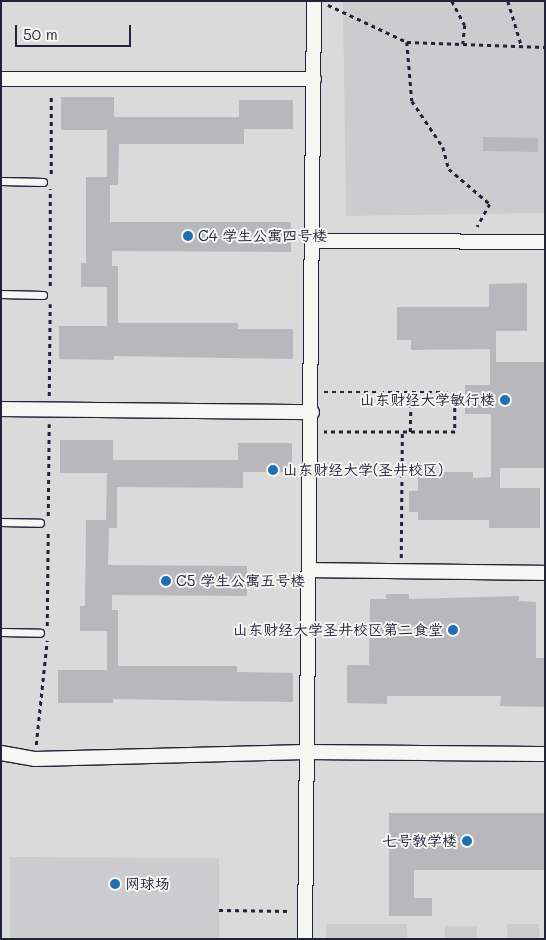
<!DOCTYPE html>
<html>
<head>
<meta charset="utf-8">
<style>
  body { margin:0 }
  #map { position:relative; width:546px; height:940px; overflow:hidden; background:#e9e9e7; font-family:Mali,"LXGW WenKai TC",sans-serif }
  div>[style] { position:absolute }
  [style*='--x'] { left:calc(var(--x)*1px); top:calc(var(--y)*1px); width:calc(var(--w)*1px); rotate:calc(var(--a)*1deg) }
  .built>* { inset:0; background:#dadada }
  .green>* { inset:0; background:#ccccce }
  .building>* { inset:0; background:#b8b8bc }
  .path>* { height:2.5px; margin-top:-1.25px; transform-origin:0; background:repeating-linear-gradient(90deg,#22223b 0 4px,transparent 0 8px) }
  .roads { filter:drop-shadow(1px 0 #22223b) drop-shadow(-1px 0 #22223b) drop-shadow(0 1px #22223b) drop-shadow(0 -1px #22223b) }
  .service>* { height:7px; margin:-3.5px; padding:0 3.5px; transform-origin:3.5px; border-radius:3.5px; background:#f6f6f2 }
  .minor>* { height:14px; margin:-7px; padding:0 7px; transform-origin:7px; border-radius:7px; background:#f6f6f2 }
  .dots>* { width:14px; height:14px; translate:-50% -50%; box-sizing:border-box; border:2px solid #f6f6f2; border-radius:50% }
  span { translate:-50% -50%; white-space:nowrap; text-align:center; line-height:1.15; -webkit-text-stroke:4px #f6f6f2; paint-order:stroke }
  .poi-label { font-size:15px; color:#22223b }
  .left { translate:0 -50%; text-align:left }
  .right { translate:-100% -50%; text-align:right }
  .frame { position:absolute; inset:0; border:2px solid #22223b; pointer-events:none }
  .scale { position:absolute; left:15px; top:25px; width:116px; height:22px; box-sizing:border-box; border:2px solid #22223b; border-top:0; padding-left:6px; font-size:15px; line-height:18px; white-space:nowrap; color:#22223b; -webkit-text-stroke:4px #f6f6f2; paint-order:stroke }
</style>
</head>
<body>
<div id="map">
  <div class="built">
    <div style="clip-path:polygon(1px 1px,545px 1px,545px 939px,1px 939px)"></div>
  </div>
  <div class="green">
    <div style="clip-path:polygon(343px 1px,545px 1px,545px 213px,346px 216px)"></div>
    <div style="clip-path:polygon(10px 857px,219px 858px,219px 939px,10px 939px)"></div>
    <div style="clip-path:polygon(326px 924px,407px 924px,407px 939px,326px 939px)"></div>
    <div style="clip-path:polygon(507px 924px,539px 924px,539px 939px,507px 939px)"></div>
    <div style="clip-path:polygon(445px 926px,477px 926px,477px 939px,445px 939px)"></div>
  </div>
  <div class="building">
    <div style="clip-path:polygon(61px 97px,114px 97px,114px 117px,239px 117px,239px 100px,293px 100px,293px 129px,244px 129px,244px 144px,119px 144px,118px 185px,110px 185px,110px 222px,291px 222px,291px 252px,112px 251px,112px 266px,118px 266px,118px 323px,238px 323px,238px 329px,293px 329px,293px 359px,114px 356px,114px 360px,59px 359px,59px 326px,107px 326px,107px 287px,81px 287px,81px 263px,86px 263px,86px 177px,107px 177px,107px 130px,61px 130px)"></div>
    <div style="clip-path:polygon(483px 137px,538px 138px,538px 152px,483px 151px)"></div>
    <div style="clip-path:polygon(527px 283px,527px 331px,496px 331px,496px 362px,545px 362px,545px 468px,500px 468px,500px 488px,540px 488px,540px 528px,489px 528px,489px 520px,418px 520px,418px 512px,409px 512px,409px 491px,418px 491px,418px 472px,473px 472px,473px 478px,491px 477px,491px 414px,465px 414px,465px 385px,490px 385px,490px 349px,411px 350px,411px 340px,397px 340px,397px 307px,489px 307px,489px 284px)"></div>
    <div style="clip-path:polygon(60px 440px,113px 440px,113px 460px,238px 460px,238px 443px,292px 443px,292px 472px,243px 472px,243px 488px,117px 487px,117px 528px,109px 528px,108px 565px,247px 566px,247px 596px,112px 595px,112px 610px,118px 610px,118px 666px,237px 666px,237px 672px,293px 673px,293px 702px,113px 699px,113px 703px,58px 703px,58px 670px,107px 670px,107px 631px,80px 631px,80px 606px,85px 606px,86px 520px,106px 520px,107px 473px,60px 473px)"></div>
    <div style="clip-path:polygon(386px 594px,409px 594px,409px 599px,519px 596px,519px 601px,536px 602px,536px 658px,545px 658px,545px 707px,500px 706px,501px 696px,387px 696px,387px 704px,347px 703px,347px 665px,369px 665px,370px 599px,386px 599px)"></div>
    <div style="clip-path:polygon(389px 813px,545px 813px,545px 870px,414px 870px,414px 898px,432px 898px,432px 916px,389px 916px)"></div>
  </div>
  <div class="path">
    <div style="--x:452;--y:1;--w:27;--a:62"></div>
    <div style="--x:465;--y:25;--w:19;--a:96"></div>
    <div style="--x:508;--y:1;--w:48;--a:73.1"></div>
    <div style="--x:328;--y:5;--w:87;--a:25.1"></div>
    <div style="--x:407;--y:42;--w:138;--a:2.1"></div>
    <div style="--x:407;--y:42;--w:59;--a:85.2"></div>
    <div style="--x:412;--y:101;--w:55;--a:56"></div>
    <div style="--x:443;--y:147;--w:23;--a:75"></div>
    <div style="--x:449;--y:169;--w:54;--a:40.5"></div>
    <div style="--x:490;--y:204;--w:26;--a:119"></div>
    <div style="--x:51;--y:174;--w:80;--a:-90"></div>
    <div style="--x:50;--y:286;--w:97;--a:-90"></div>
    <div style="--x:324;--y:392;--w:131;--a:0"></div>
    <div style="--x:455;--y:392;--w:40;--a:90"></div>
    <div style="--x:455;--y:432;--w:131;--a:180"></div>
    <div style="--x:49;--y:396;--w:92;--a:-89.4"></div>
    <div style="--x:410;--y:432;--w:40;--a:-88.6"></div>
    <div style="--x:48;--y:516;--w:92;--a:-89.4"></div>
    <div style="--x:401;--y:558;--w:126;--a:-89.5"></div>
    <div style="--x:47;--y:626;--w:94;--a:-89.4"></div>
    <div style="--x:36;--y:745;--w:105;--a:-84"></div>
    <div style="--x:219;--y:910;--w:72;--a:0.8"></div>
  </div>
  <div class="roads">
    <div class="service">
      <div style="--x:1;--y:181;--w:42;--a:1.4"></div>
      <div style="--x:1;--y:294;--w:42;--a:1.4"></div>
      <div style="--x:1;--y:522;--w:39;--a:1"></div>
      <div style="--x:1;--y:632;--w:39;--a:1"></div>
    </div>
    <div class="minor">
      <div style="--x:1;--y:79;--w:313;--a:0"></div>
      <div style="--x:313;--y:241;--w:232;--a:0.2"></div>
      <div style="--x:1;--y:409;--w:311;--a:0.6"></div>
      <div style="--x:311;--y:570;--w:234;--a:0.7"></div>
      <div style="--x:1;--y:753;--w:35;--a:10"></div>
      <div style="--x:35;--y:759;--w:271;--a:-1.5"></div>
      <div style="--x:306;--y:752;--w:239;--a:0.5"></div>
      <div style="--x:305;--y:939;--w:938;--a:-89.45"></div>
    </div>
  </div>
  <div class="dots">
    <div style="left:188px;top:236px;background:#1f6fb2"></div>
    <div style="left:505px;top:400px;background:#1f6fb2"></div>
    <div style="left:273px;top:470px;background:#1f6fb2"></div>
    <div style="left:166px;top:581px;background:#1f6fb2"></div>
    <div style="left:453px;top:630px;background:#1f6fb2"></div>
    <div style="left:467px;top:841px;background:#1f6fb2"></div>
    <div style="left:115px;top:884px;background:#1f6fb2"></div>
  </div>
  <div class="poi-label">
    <span class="left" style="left:198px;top:236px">C4 学生公寓四号楼</span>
    <span class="right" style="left:495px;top:400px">山东财经大学敏行楼</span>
    <span class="left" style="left:283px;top:470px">山东财经大学(圣井校区)</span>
    <span class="left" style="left:176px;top:581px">C5 学生公寓五号楼</span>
    <span class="right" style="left:443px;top:630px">山东财经大学圣井校区第二食堂</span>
    <span class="right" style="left:457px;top:841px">七号教学楼</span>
    <span class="left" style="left:125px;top:884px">网球场</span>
  </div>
  <div class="frame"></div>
  <div class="scale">50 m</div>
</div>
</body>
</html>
